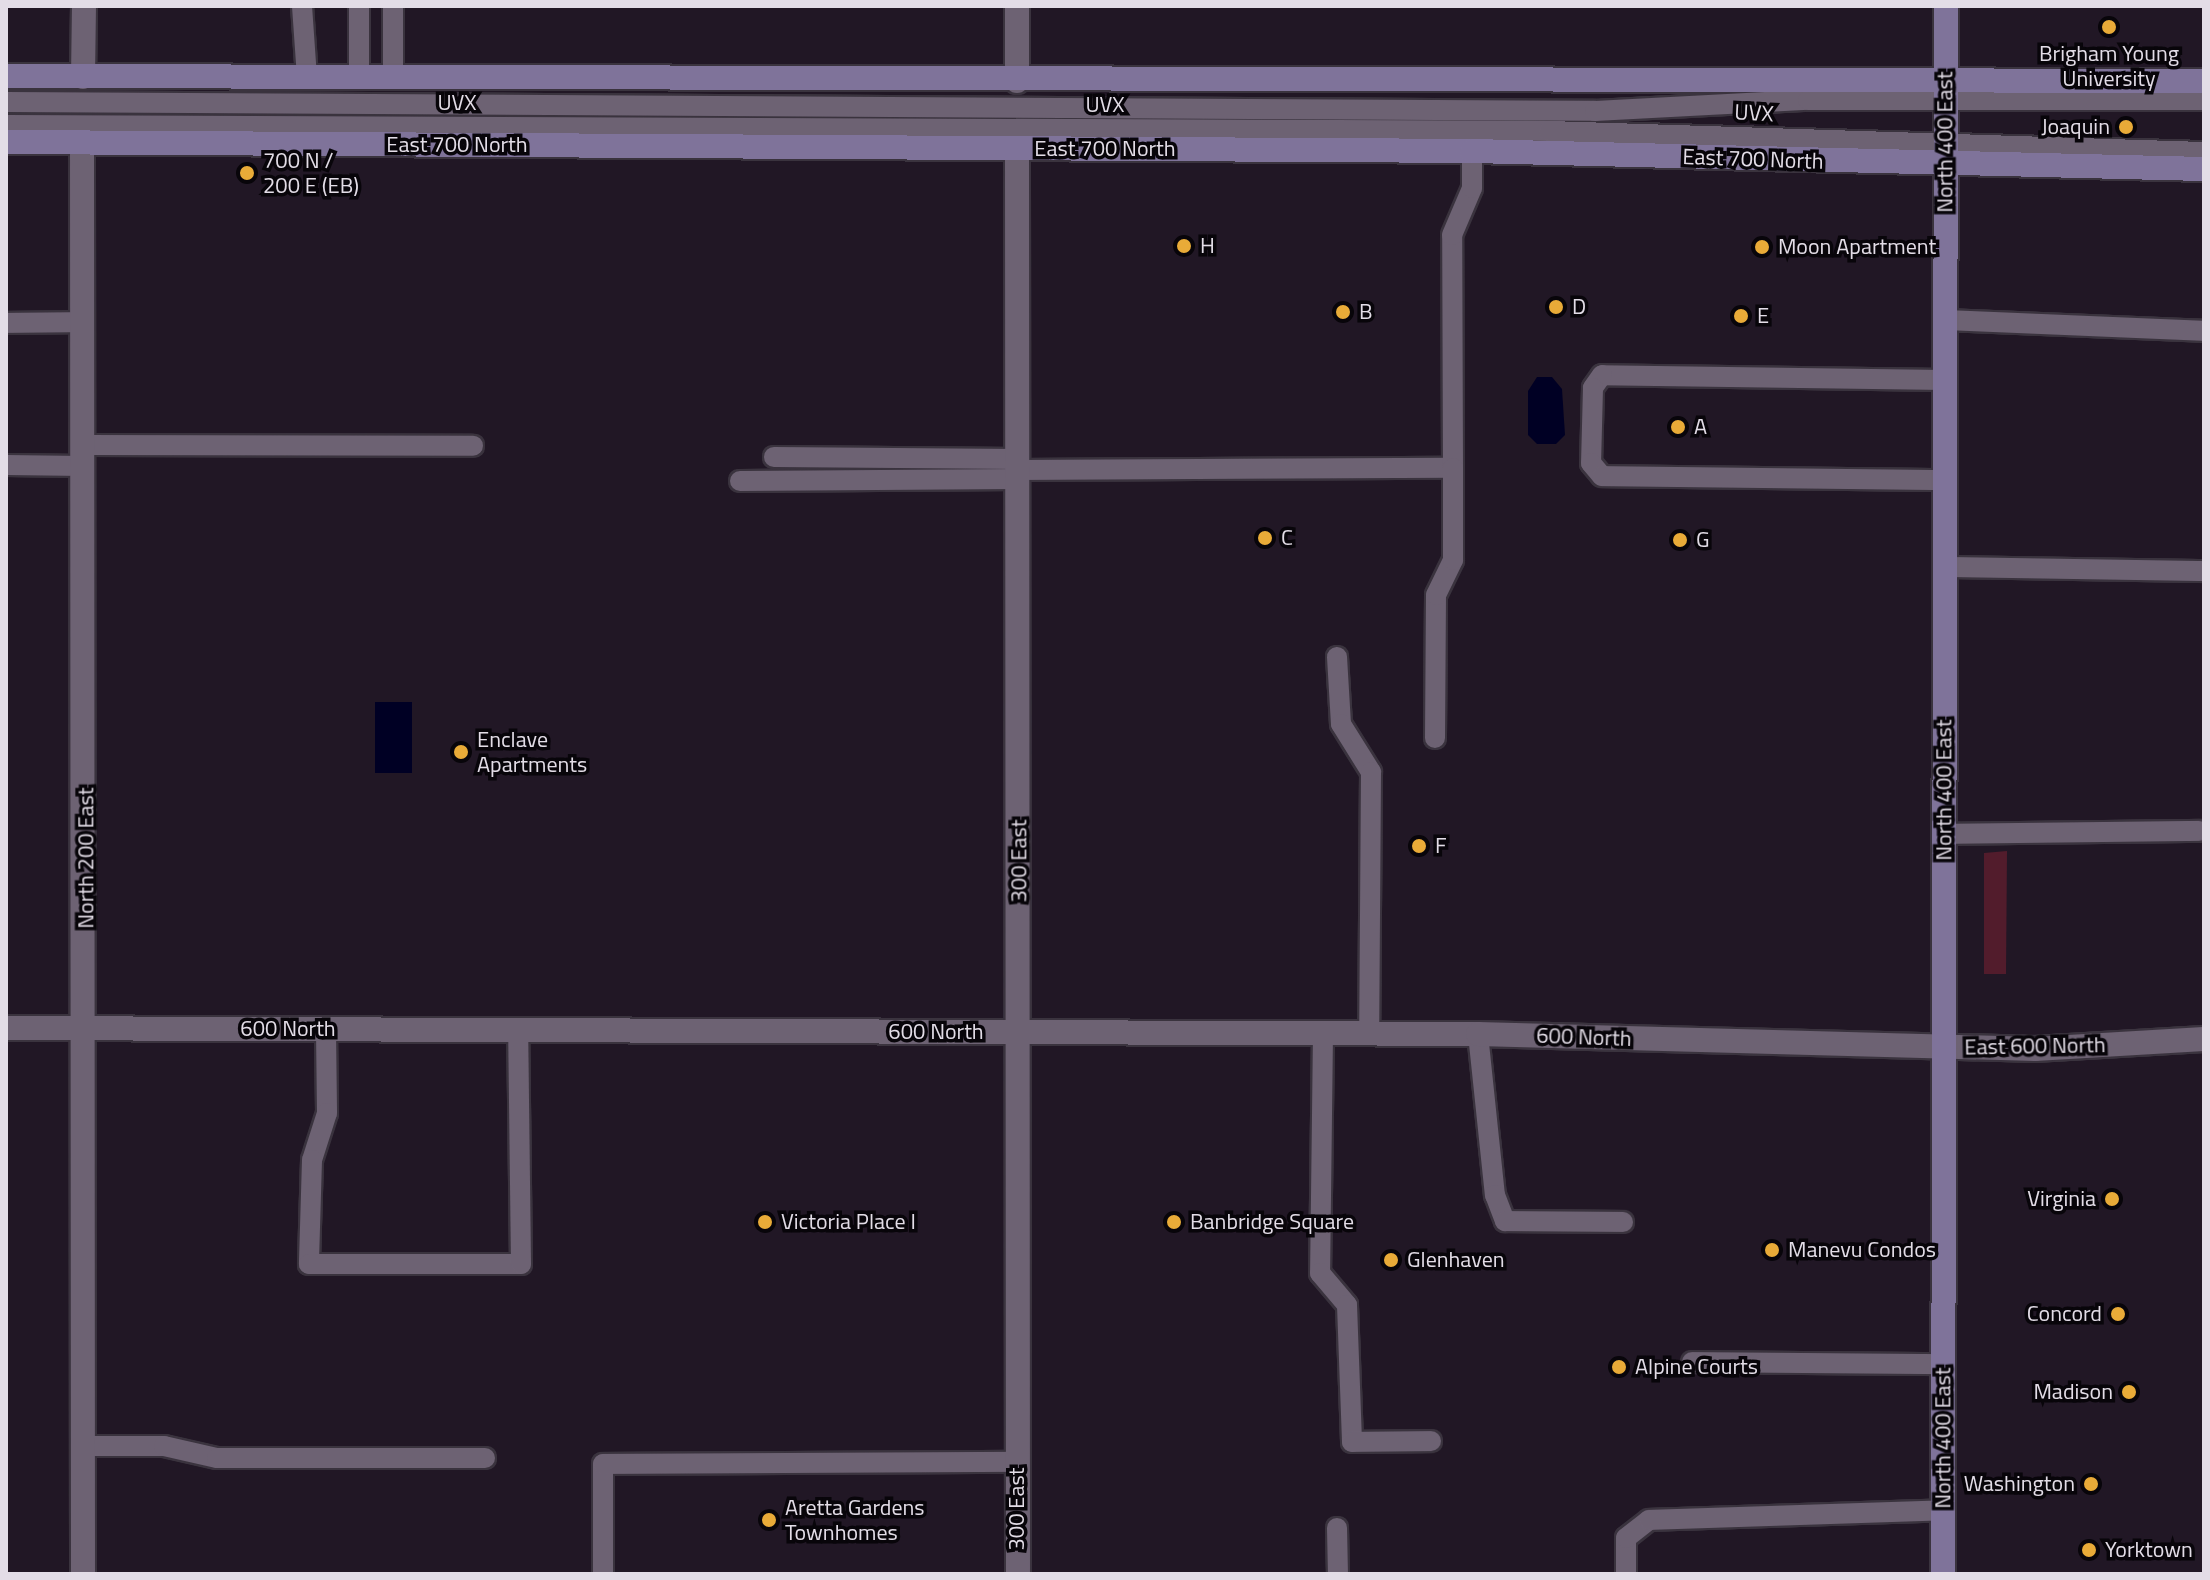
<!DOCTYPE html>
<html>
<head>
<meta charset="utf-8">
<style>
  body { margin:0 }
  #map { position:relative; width:2210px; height:1580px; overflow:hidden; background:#211725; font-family:"Titillium Web",sans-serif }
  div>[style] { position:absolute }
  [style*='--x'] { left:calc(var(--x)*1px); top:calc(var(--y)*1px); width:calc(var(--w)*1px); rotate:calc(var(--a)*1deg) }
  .green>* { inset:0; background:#521c2c }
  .water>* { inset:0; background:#000024 }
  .roads { filter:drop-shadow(2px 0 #3a333e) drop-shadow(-2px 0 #3a333e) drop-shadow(0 2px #3a333e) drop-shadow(0 -2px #3a333e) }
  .lane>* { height:20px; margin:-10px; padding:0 10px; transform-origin:10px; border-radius:10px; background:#6d6273 }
  .street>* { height:24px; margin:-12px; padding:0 12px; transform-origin:12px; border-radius:12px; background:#6d6273 }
  .secondary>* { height:24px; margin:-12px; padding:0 12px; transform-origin:12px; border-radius:12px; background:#7f739a }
  .dots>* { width:22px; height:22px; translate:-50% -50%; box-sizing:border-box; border:4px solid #08050a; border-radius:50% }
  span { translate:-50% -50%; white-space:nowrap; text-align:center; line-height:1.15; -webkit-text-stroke:7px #08050a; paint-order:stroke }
  .poi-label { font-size:22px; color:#e3dde7 }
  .right { translate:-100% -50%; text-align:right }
  .left { translate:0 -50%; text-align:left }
  .street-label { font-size:22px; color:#e3dde7 }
  .frame { position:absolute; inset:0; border:8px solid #e3dde7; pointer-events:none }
</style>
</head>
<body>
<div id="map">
  <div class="green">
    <div style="clip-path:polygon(2007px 851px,2006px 974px,1984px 974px,1984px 853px)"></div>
  </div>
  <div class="water">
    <div style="clip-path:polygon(1537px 377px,1552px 377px,1562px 389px,1565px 435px,1556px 444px,1537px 444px,1528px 435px,1528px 391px)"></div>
    <div style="clip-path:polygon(375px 702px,412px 702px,412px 773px,375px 773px)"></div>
  </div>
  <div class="roads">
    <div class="lane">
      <div style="--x:302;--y:6;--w:72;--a:86"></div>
      <div style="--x:359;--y:6;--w:72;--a:90"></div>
      <div style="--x:393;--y:78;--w:72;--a:-90"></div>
      <div style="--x:6;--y:102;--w:1589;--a:0.32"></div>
      <div style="--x:1595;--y:111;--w:213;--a:-3"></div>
      <div style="--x:1808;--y:100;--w:396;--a:0"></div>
      <div style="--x:6;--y:125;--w:1543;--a:0.22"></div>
      <div style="--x:1549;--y:131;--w:655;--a:1.84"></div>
      <div style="--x:1944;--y:320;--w:260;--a:2.4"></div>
      <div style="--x:6;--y:323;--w:77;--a:-0.7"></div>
      <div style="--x:1944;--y:380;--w:342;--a:-179.2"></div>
      <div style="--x:1602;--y:375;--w:16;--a:125"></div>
      <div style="--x:1593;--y:388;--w:75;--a:91.5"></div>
      <div style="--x:1591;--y:463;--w:17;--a:50"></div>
      <div style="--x:1602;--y:476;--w:342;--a:0.7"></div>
      <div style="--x:83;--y:445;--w:390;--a:0.1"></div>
      <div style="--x:774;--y:457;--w:243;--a:0.5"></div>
      <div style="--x:6;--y:465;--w:77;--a:0.7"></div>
      <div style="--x:1017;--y:470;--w:436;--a:-0.3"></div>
      <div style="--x:1453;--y:468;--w:233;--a:-90.2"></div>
      <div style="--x:1452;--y:235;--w:51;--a:-66.9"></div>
      <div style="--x:1472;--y:188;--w:37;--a:-90"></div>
      <div style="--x:740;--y:481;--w:277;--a:-0.4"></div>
      <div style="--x:1944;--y:567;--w:260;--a:0.9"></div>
      <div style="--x:1337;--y:657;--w:67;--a:86.6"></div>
      <div style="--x:1341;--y:724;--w:57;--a:58"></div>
      <div style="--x:1371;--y:772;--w:261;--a:90.4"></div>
      <div style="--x:1435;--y:738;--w:143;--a:-89.6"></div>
      <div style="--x:1436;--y:595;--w:39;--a:-64"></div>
      <div style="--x:1453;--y:560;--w:92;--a:-90"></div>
      <div style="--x:1944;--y:834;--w:255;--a:-0.7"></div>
      <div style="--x:326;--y:1030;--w:83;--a:89.3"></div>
      <div style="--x:327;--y:1113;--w:49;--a:107.7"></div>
      <div style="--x:312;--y:1160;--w:104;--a:91.7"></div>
      <div style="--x:309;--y:1264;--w:212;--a:0"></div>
      <div style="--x:521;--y:1264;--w:234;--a:-90.7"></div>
      <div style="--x:1323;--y:1033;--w:240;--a:90.7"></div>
      <div style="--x:1320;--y:1273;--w:42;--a:49.8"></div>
      <div style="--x:1347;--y:1305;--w:137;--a:87.9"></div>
      <div style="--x:1352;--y:1442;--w:79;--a:-0.7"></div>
      <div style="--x:1478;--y:1034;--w:162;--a:84"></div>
      <div style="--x:1495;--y:1195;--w:28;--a:69"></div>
      <div style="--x:1505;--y:1221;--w:118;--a:0.5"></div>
      <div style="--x:1692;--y:1362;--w:251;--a:0.5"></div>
      <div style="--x:84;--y:1446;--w:80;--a:0"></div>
      <div style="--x:164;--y:1446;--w:54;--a:12.8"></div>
      <div style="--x:217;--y:1458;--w:268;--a:0"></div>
      <div style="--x:1337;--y:1528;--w:46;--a:88.8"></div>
      <div style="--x:603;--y:1574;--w:110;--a:-90"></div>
      <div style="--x:603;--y:1464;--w:414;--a:-0.3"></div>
      <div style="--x:1626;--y:1574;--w:36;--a:-90"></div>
      <div style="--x:1626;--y:1538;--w:29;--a:-38"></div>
      <div style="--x:1649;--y:1520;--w:294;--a:-1.9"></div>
    </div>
    <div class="street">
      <div style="--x:1017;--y:6;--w:75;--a:90"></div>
      <div style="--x:83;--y:77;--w:71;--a:-89.2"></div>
      <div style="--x:82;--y:143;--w:1431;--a:89.96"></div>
      <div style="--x:1017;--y:148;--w:1426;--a:89.96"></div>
      <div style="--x:6;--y:1028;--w:1472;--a:0.23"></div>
      <div style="--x:1478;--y:1034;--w:557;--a:1.54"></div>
      <div style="--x:2035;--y:1049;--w:169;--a:-3.4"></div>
    </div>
    <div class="secondary">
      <div style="--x:6;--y:76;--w:2198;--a:0.13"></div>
      <div style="--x:6;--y:142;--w:1466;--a:0.35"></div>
      <div style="--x:1472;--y:151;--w:732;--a:1.41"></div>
      <div style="--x:1943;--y:1574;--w:1568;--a:-89.89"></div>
    </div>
  </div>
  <div class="dots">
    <div style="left:2109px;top:27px;background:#e9ab38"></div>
    <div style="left:2126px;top:127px;background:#e9ab38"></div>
    <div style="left:247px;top:173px;background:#e9ab38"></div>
    <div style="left:1184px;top:246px;background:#e9ab38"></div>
    <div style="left:1762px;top:247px;background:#e9ab38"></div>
    <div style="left:1556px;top:307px;background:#e9ab38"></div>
    <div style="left:1343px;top:312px;background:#e9ab38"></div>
    <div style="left:1741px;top:316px;background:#e9ab38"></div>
    <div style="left:1678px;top:427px;background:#e9ab38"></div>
    <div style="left:1265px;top:538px;background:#e9ab38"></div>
    <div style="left:1680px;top:540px;background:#e9ab38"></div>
    <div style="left:461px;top:752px;background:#e9ab38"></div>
    <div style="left:1419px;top:846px;background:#e9ab38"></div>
    <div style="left:2112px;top:1199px;background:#e9ab38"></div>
    <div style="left:765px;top:1222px;background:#e9ab38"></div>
    <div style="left:1174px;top:1222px;background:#e9ab38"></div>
    <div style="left:1772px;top:1250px;background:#e9ab38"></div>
    <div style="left:1391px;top:1260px;background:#e9ab38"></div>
    <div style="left:2118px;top:1314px;background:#e9ab38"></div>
    <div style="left:1619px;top:1367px;background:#e9ab38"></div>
    <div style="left:2129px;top:1392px;background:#e9ab38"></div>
    <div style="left:2091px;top:1484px;background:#e9ab38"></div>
    <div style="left:769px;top:1520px;background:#e9ab38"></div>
    <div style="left:2089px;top:1550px;background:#e9ab38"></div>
  </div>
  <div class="poi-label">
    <span style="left:2109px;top:66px">Brigham Young<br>University</span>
    <span class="right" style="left:2110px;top:127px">Joaquin</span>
    <span class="left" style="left:263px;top:173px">700 N /<br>200 E (EB)</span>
    <span class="left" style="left:1200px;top:246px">H</span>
    <span class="left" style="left:1778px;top:247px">Moon Apartment</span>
    <span class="left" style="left:1572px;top:307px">D</span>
    <span class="left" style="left:1359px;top:312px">B</span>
    <span class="left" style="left:1757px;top:316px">E</span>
    <span class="left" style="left:1694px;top:427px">A</span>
    <span class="left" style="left:1281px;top:538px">C</span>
    <span class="left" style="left:1696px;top:540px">G</span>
    <span class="left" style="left:477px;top:752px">Enclave<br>Apartments</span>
    <span class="left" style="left:1435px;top:846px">F</span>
    <span class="right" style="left:2096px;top:1199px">Virginia</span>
    <span class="left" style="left:781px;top:1222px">Victoria Place I</span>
    <span class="left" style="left:1190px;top:1222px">Banbridge Square</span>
    <span class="left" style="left:1788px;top:1250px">Manevu Condos</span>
    <span class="left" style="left:1407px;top:1260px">Glenhaven</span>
    <span class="right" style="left:2102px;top:1314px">Concord</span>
    <span class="left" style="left:1635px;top:1367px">Alpine Courts</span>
    <span class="right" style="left:2113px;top:1392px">Madison</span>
    <span class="right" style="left:2075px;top:1484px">Washington</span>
    <span class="left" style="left:785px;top:1520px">Aretta Gardens<br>Townhomes</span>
    <span class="left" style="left:2105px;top:1550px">Yorktown</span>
  </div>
  <div class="street-label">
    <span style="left:457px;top:103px">UVX</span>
    <span style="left:1105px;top:105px">UVX</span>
    <span style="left:1754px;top:113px;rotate:3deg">UVX</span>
    <span style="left:1945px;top:142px;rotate:-90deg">North 400 East</span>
    <span style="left:457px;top:145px">East 700 North</span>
    <span style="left:1105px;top:149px">East 700 North</span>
    <span style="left:1753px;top:159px;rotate:2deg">East 700 North</span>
    <span style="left:1944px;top:790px;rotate:-90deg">North 400 East</span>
    <span style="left:86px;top:858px;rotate:-90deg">North 200 East</span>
    <span style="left:1019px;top:861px;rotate:-90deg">300 East</span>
    <span style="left:288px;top:1029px">600 North</span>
    <span style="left:936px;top:1032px">600 North</span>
    <span style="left:1584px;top:1037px;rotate:2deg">600 North</span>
    <span style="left:2035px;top:1046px;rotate:-1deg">East 600 North</span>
    <span style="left:1943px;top:1438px;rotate:-90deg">North 400 East</span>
    <span style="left:1017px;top:1509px;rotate:-90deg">300 East</span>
  </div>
  <div class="frame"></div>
</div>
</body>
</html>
